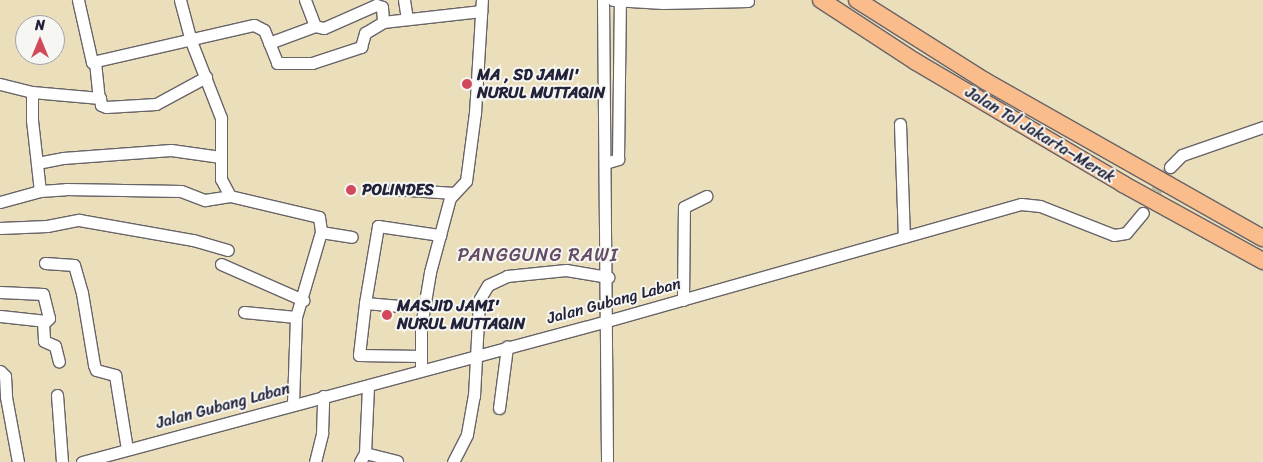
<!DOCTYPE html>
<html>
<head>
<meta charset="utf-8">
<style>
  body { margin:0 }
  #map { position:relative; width:1263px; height:462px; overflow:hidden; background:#ebdebb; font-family:Sriracha,sans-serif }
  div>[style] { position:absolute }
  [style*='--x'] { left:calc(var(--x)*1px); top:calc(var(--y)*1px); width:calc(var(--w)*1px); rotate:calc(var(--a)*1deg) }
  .minor-tunnel>* { height:11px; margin-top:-5.5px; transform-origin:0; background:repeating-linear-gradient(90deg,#c3b8a1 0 11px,transparent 0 16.5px) }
  .roads { filter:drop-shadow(1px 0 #686468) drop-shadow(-1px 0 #686468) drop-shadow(0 1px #686468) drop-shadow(0 -1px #686468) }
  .minor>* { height:11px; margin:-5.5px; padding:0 5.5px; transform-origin:5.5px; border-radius:5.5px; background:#fff }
  .highway>* { height:16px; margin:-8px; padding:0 8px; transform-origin:8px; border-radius:8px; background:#f9bc8a }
  .dots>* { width:14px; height:14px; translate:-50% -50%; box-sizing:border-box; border:2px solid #f6f6f2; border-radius:50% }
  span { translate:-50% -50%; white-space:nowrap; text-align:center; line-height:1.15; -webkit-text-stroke:4px #f6f6f2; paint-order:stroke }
  .poi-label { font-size:16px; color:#22223b; font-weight:700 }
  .left { translate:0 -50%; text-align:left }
  .street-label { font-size:16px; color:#22223b }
  .quarter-label { font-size:19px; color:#644c65; letter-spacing:1px }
  .north { position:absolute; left:15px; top:15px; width:50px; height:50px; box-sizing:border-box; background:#f6f6f2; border:1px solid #a1a1a9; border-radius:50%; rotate:0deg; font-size:14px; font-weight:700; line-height:20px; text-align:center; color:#22223b }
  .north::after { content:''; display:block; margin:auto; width:18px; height:22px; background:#d1495b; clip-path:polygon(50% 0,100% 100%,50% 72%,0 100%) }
</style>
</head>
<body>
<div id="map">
  <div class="minor-tunnel">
    <div style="--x:1148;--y:205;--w:44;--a:-59.9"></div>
  </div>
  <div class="roads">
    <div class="minor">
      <div style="--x:78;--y:0;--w:64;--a:77.3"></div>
      <div style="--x:92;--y:62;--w:166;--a:-12.9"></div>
      <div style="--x:254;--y:25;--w:11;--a:27"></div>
      <div style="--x:264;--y:30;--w:35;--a:68"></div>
      <div style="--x:277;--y:63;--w:35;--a:0"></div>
      <div style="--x:312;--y:63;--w:52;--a:-18.1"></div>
      <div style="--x:361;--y:47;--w:15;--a:-74"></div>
      <div style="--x:365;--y:33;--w:21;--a:-31"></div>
      <div style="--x:383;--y:22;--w:99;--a:-6.4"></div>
      <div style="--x:180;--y:0;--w:42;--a:75"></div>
      <div style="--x:191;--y:41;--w:83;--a:68.7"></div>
      <div style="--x:221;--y:118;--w:61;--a:90"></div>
      <div style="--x:221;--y:179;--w:19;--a:62"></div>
      <div style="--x:404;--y:0;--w:19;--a:81"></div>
      <div style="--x:603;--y:0;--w:462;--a:89.5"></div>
      <div style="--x:613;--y:0;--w:50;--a:3.4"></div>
      <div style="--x:663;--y:3;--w:85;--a:-1.3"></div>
      <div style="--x:315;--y:26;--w:9;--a:13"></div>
      <div style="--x:324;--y:28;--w:57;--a:-23.9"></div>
      <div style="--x:376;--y:5;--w:6;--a:18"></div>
      <div style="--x:382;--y:7;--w:15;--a:86"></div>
      <div style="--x:269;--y:43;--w:49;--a:-20.3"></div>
      <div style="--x:315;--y:26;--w:28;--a:-111"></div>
      <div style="--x:95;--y:62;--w:36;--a:84"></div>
      <div style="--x:0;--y:84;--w:33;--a:14"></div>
      <div style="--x:32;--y:92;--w:68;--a:5"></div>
      <div style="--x:100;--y:98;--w:7;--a:82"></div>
      <div style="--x:101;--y:105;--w:5;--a:22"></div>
      <div style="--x:106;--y:107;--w:50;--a:-3.4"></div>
      <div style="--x:156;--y:104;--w:57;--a:-28.4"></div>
      <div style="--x:32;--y:92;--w:28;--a:90"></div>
      <div style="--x:32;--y:120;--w:71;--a:83.6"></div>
      <div style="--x:900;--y:124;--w:113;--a:88"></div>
      <div style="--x:37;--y:163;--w:26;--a:-11"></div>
      <div style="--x:63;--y:158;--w:108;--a:-4.2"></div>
      <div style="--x:171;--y:150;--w:50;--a:8"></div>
      <div style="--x:605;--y:163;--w:14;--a:-17"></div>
      <div style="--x:618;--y:159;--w:159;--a:-89.3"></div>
      <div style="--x:1170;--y:167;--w:17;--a:-45"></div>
      <div style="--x:1182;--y:155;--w:86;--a:-19.1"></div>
      <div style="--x:394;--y:189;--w:60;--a:3.8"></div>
      <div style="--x:0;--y:202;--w:41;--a:-15.4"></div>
      <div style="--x:40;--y:191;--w:26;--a:-4"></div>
      <div style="--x:66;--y:189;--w:115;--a:1"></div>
      <div style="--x:181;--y:191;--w:26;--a:21"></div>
      <div style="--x:205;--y:200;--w:25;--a:-9"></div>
      <div style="--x:230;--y:196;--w:91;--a:13.3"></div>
      <div style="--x:319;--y:217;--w:15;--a:82"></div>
      <div style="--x:321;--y:232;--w:89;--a:106.4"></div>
      <div style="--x:296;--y:317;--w:86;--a:92"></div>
      <div style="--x:0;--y:228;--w:47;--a:-2.4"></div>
      <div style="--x:47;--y:226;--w:33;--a:-11"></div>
      <div style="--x:79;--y:220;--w:116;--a:10"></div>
      <div style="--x:193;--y:240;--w:36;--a:16"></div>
      <div style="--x:321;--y:232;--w:31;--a:9"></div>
      <div style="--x:45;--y:263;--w:29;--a:4"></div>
      <div style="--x:74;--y:265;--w:29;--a:74"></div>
      <div style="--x:82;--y:293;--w:73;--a:80.5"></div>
      <div style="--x:94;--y:365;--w:5;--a:68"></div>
      <div style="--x:96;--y:370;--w:20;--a:15"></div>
      <div style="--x:115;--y:375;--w:75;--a:80.8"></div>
      <div style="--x:221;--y:264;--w:90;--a:23.7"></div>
      <div style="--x:0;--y:292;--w:43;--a:2.7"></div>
      <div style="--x:43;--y:294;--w:25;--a:76"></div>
      <div style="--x:49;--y:318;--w:4;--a:135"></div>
      <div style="--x:46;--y:321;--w:46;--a:-173.8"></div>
      <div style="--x:683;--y:300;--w:93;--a:-89.4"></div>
      <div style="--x:684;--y:207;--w:25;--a:-26"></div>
      <div style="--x:365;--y:303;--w:35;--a:5"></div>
      <div style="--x:244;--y:312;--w:52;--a:5.5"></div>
      <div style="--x:43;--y:321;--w:20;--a:87"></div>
      <div style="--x:44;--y:341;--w:12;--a:24"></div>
      <div style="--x:55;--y:346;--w:16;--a:76"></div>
      <div style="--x:421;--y:356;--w:62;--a:-179.1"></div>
      <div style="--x:359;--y:355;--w:52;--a:-83.4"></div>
      <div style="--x:365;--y:303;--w:78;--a:-80.4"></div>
      <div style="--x:378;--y:226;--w:63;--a:8.3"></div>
      <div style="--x:421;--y:369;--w:43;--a:-90"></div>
      <div style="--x:421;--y:326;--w:55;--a:-80.5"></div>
      <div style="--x:430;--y:272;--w:77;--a:-74.9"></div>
      <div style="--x:450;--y:198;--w:23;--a:-47"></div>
      <div style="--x:466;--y:181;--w:69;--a:-82.5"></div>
      <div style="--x:475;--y:113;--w:113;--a:-86.5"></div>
      <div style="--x:0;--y:371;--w:7;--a:45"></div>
      <div style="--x:5;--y:376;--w:21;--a:87"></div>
      <div style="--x:6;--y:397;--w:66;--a:79.5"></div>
      <div style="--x:57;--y:395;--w:67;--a:85.7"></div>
      <div style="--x:499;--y:408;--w:62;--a:-82.5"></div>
      <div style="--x:365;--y:453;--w:33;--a:14"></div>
      <div style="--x:82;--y:462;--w:544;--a:-15.03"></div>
      <div style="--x:607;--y:321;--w:430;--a:-15.8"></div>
      <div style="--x:1021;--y:204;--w:19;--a:6"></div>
      <div style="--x:1040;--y:206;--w:79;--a:21.4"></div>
      <div style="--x:1114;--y:235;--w:12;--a:-9"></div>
      <div style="--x:1126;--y:233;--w:26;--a:-50"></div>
      <div style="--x:315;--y:462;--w:30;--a:-76"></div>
      <div style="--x:322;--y:433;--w:37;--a:-88"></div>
      <div style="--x:360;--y:462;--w:10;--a:-61"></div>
      <div style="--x:365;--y:453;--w:67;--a:-87.4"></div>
      <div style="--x:453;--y:462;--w:31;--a:-63"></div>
      <div style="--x:467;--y:434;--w:39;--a:-80"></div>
      <div style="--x:474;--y:396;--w:96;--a:-87"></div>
      <div style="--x:479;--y:300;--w:17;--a:-59"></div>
      <div style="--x:488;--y:285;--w:21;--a:-25"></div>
      <div style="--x:507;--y:276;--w:59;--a:-5.8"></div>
      <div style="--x:566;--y:270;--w:43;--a:9.5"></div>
    </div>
    <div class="highway">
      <div style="--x:821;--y:0;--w:113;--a:33.1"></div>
      <div style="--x:916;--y:62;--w:240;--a:30.5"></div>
      <div style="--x:1123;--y:184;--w:160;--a:28.8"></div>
      <div style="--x:857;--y:0;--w:151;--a:32.3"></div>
      <div style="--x:985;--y:81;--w:319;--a:29.5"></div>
    </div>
  </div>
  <div class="dots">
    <div style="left:467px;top:84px;background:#d1495b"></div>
    <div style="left:351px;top:190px;background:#d1495b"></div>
    <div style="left:387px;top:315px;background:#d1495b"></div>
  </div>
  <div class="poi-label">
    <span class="left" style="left:477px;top:84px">MA , SD JAMI'<br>NURUL MUTTAQIN</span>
    <span class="left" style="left:362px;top:190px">POLINDES</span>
    <span class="left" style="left:397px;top:315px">MASJID JAMI'<br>NURUL MUTTAQIN</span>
  </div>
  <div class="street-label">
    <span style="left:1040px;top:135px;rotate:31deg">Jalan Tol Jakarta–Merak</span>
    <span style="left:614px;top:301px;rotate:-15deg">Jalan Gubang Laban</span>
    <span style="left:223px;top:406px;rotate:-15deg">Jalan Gubang Laban</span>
  </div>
  <div class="quarter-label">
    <span style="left:538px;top:255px">PANGGUNG RAWI</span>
  </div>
  <div class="north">N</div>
</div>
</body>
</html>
